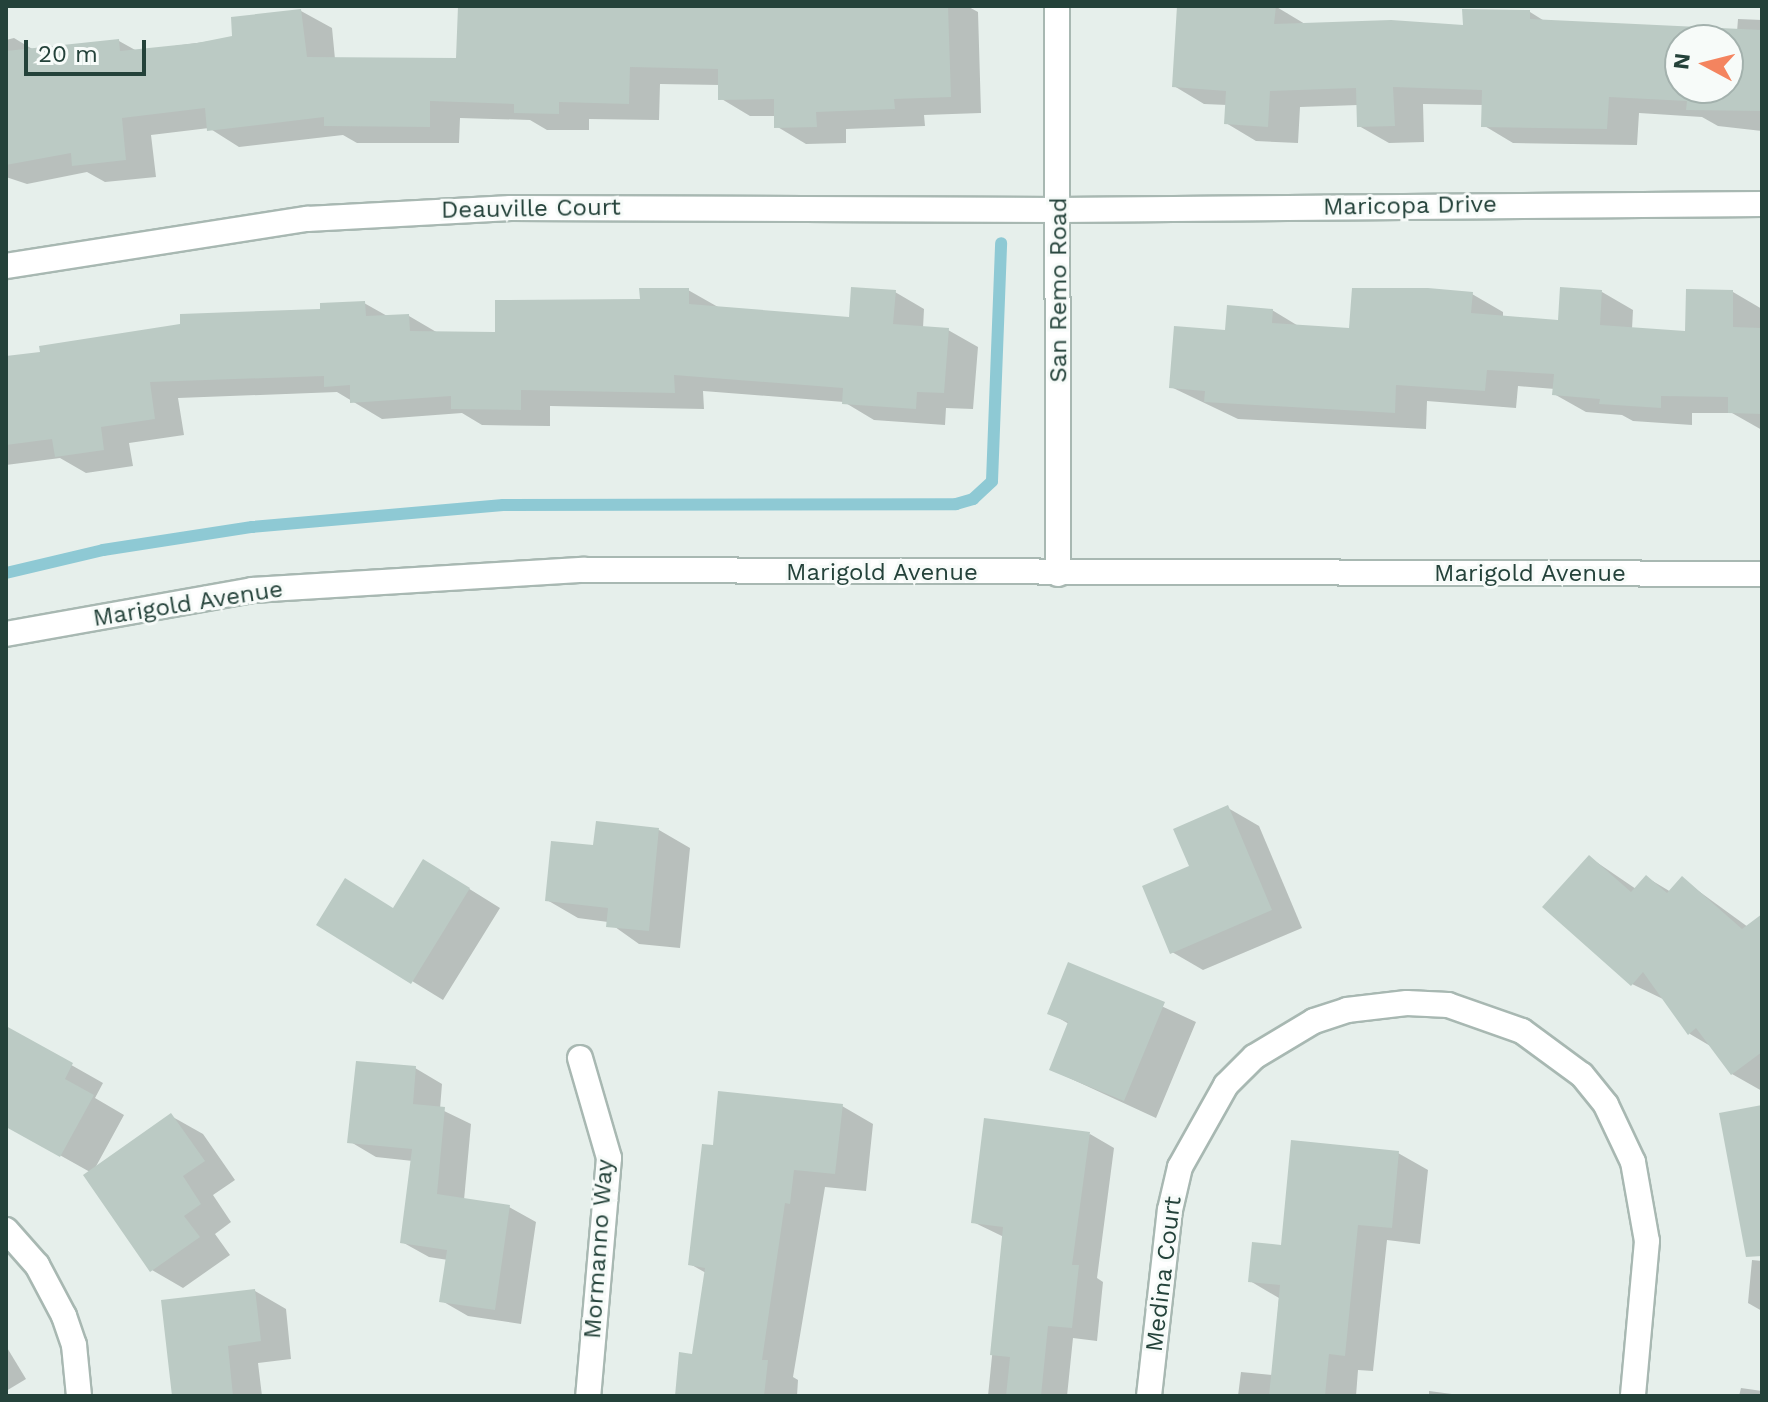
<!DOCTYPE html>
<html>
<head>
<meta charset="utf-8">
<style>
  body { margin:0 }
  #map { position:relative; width:1768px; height:1402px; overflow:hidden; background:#e6efeb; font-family:"Work Sans",sans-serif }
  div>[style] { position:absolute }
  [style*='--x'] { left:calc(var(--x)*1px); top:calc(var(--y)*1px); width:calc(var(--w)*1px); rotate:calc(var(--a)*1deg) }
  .shadow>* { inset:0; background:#0003 }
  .stream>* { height:12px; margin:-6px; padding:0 6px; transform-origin:6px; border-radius:6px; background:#8ec9d4 }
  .building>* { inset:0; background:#bbcac4 }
  .roads { filter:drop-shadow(2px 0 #a8b8b2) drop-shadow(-2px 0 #a8b8b2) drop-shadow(0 2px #a8b8b2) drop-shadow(0 -2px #a8b8b2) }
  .minor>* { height:24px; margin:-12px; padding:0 12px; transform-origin:12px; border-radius:12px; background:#fff }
  .tertiary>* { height:24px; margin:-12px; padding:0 12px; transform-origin:12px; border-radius:12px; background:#fff }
  .secondary>* { height:24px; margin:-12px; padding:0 12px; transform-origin:12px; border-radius:12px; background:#fff }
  span { translate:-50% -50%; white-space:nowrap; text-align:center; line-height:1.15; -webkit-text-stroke:6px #f7fbf9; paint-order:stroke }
  .street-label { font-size:24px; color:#24423a }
  .frame { position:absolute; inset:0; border:8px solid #24423a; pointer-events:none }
  .north { position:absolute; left:1664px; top:24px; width:80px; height:80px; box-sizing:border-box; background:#f7fbf9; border:2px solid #a3b1ad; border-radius:50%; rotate:277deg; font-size:22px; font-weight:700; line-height:32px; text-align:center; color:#24423a }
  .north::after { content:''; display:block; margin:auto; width:28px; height:36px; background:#f4845f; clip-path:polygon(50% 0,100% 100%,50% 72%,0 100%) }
  .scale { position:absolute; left:24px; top:40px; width:122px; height:36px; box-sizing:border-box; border:4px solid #24423a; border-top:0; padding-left:10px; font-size:24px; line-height:28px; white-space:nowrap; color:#24423a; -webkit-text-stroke:6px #f7fbf9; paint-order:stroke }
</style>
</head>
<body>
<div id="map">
  <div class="shadow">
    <div style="clip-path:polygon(587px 6px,967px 6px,978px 12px,981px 113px,924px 115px,925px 126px,846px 129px,846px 143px,806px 144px,776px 126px,776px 116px,750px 116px,720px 98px,720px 85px,660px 84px,659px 120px,589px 119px,589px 130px,547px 130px,530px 120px,460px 118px,459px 143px,357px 143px,343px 135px,239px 147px,209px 128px,151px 135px,156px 177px,105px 182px,87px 172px,27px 184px,6px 177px,6px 40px,14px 38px,34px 50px,119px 41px,137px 51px,234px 38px,301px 11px,332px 28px,335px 59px,458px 60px)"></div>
    <div style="clip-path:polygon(evenodd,1179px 6px,1275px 6px,1305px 24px,1465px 27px,1530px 12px,1546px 22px,1737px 32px,1738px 19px,1762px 20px,1762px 131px,1718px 126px,1702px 117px,1639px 113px,1637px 145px,1513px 143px,1483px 125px,1484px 105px,1423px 104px,1424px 142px,1389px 143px,1359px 126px,1358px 105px,1300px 107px,1298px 143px,1256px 141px,1226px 123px,1227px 105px,1204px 104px,1174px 86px,1179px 6px,1680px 40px,1728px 40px,1728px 88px,1680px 88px,1680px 40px)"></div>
    <div style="clip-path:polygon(688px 290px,718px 307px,851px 319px,895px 292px,924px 309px,923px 328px,948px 330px,978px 347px,973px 409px,946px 408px,945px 425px,874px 420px,844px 402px,703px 391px,704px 409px,550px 406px,550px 426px,482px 425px,462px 413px,382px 419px,337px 392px,178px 398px,184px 435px,129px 443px,133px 466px,86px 473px,60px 458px,6px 465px,6px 358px,364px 303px,389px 317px,409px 316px,438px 333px,497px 334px)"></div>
    <div style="clip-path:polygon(1602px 292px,1633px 310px,1632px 329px,1687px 333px,1733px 292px,1762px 309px,1762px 430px,1732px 413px,1692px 413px,1692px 425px,1633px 421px,1622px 415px,1586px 412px,1554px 394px,1555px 389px,1518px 386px,1516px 408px,1427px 401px,1426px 429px,1238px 419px,1171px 387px,1227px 332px,1272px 310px,1300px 327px,1351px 330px,1472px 294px,1503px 312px,1503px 317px,1560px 322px)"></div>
    <div style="clip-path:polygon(1228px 808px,1259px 826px,1302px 928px,1203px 970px,1172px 952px)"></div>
    <div style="clip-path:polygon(659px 830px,690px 848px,680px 948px,639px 944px,608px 922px,578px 918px,547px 900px,595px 847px)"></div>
    <div style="clip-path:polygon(1589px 857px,1636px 889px,1646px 877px,1671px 892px,1682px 879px,1748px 927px,1762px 917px,1762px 1091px,1732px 1074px,1712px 1047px,1690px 1034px,1665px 1000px,1632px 984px)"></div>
    <div style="clip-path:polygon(455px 880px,500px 908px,443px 1000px,319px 924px,395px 909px)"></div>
    <div style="clip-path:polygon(1070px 964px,1196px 1022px,1156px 1118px,1052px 1070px,1069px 1024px,1050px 1013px)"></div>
    <div style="clip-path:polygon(13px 1032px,103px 1083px,95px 1098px,124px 1115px,94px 1170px,171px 1116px,203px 1134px,235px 1180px,213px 1195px,231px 1222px,215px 1234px,230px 1255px,183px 1288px,152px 1270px,90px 1172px,6px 1125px,6px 1044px)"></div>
    <div style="clip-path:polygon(415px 1068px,442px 1084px,440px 1109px,471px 1124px,464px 1200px,509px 1207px,536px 1222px,521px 1324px,468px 1316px,442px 1301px,448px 1260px,429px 1257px,402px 1242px,413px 1161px,376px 1157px,349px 1141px)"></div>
    <div style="clip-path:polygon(842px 1106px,873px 1124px,866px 1191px,825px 1187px,793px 1377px,798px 1380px,797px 1396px,677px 1396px,694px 1356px,706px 1273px,690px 1264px,715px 1148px)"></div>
    <div style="clip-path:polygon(1090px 1134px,1114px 1148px,1097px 1278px,1103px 1282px,1097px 1341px,1073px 1338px,1067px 1396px,988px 1396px,1004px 1237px,973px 1222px)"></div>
    <div style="clip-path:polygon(1398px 1153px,1428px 1170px,1420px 1244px,1387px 1240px,1373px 1371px,1358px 1370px,1356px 1396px,1238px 1396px,1241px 1372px,1273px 1375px,1279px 1298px,1250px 1281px,1283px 1247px)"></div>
    <div style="clip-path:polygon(1752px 1260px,1762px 1261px,1762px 1311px,1748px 1303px)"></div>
    <div style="clip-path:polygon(255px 1291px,286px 1309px,291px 1359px,258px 1363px,262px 1396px,174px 1396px)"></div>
    <div style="clip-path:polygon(6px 1346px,26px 1379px,6px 1391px)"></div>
    <div style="clip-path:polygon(1741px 1388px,1762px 1391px,1762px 1396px,1739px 1396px)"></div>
    <div style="clip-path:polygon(1429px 1391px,1467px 1396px,1429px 1396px)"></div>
  </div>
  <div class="stream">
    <div style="--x:6;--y:573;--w:100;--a:-13.3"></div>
    <div style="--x:103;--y:550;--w:151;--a:-8.8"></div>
    <div style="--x:252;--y:527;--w:252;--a:-5"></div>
    <div style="--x:503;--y:505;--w:453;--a:-0.1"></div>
    <div style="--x:956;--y:504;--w:18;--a:-16"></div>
    <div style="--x:973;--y:499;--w:26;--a:-43"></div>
    <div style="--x:992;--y:481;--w:238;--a:-87.8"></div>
  </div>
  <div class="building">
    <div style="clip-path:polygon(458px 6px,948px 6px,951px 97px,894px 99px,895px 109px,816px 112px,817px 127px,774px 128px,774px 99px,718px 100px,718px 69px,630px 67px,629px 104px,559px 102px,559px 114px,514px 113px,514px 104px,430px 101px,430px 127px,324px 126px,324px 117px,207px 131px,205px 108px,122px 118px,126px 160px,72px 166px,71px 153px,6px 165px,6px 51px,119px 39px,120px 51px,197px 43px,232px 36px,231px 17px,301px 9px,307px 57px,456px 58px)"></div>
    <div style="clip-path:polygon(evenodd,1177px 6px,1276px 6px,1274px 24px,1391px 20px,1463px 25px,1462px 9px,1530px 10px,1530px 19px,1762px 30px,1762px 111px,1686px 110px,1687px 101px,1609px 97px,1607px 129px,1481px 127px,1482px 90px,1393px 87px,1395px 126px,1357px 127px,1356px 88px,1270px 91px,1268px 127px,1224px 124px,1226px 91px,1172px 87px,1177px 6px,1680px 40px,1728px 40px,1728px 88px,1680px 88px,1680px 40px)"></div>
    <div style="clip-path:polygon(851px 287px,896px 290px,893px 324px,949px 328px,944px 393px,917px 392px,916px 409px,842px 404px,843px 388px,674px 375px,675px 393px,521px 390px,521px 410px,451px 409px,451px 396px,350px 403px,350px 385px,324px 387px,324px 376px,150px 382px,155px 419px,101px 427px,104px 450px,55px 457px,52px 439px,6px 445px,6px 356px,40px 352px,39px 346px,180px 324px,180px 314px,320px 309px,320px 303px,365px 301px,366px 316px,409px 314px,410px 331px,495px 332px,495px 300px,640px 299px,639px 288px,689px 288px,689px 304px,849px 317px)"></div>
    <div style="clip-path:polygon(1560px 287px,1602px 290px,1600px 325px,1685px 331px,1686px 289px,1733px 290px,1733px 327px,1762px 328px,1762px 414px,1728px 413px,1728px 397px,1661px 396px,1661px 408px,1599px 404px,1600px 399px,1552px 395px,1554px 374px,1487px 370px,1485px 391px,1396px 385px,1395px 413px,1204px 402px,1205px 391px,1169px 388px,1174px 326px,1225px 330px,1227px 305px,1273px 309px,1272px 323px,1349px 328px,1352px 288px,1428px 288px,1473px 292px,1471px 313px,1558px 320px)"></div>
    <div style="clip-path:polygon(1228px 805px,1272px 910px,1170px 954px,1142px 886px,1189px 866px,1173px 829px)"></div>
    <div style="clip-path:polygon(596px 821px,659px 828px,649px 931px,606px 927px,608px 908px,545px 901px,551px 841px,593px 845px)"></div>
    <div style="clip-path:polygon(1589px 855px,1631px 892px,1646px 875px,1667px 893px,1682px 876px,1742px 929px,1762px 914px,1762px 1052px,1731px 1075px,1696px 1028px,1688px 1035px,1643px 972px,1631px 986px,1542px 907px)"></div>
    <div style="clip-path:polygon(423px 859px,470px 888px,411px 984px,316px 925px,345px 878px,393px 908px)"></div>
    <div style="clip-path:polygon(1068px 962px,1165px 1002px,1124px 1101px,1049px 1070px,1068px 1022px,1047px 1014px)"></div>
    <div style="clip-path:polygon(6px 1026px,73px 1063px,65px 1079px,94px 1095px,60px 1157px,6px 1127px)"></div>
    <div style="clip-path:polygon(356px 1061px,416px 1066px,413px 1104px,445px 1107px,437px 1194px,510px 1205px,495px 1310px,439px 1302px,447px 1250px,400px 1243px,412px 1149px,347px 1143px)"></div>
    <div style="clip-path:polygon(718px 1091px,843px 1104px,835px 1174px,794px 1170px,790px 1204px,785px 1203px,762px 1360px,768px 1360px,764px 1396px,675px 1396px,679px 1352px,692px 1354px,705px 1268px,688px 1265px,702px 1144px,713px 1145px)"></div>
    <div style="clip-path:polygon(1762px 1105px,1762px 1256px,1746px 1257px,1719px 1113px)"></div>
    <div style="clip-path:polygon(171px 1113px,205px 1161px,183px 1176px,201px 1204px,184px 1216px,200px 1237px,150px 1272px,83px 1175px)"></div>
    <div style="clip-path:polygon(984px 1118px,1090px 1132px,1072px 1265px,1079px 1265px,1072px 1328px,1048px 1326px,1041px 1396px,1006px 1396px,1010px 1357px,990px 1355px,1003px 1227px,971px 1223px)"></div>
    <div style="clip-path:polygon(1291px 1140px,1399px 1151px,1392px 1228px,1358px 1225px,1345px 1356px,1329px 1354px,1325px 1396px,1269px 1396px,1280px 1285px,1248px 1282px,1252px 1242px,1281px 1245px)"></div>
    <div style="clip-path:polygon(255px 1289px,261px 1341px,228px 1346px,233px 1396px,172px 1396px,161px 1300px)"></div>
  </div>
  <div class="roads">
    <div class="minor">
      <div style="--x:6;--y:266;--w:305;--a:-8.9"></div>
      <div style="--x:307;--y:219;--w:204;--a:-3.1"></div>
      <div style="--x:511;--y:208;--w:548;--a:0.21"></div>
      <div style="--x:1059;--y:210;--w:703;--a:-0.49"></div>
      <div style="--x:580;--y:1058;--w:104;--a:73.8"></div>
      <div style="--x:609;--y:1158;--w:239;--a:95"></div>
      <div style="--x:6;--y:1230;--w:47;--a:48.5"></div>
      <div style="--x:37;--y:1265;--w:58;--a:62.1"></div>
      <div style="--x:64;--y:1316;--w:31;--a:71"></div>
      <div style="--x:74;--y:1345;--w:51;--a:84.4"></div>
      <div style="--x:1149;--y:1396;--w:187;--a:-83.6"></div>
      <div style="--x:1170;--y:1210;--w:44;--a:-76.9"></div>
      <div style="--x:1180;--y:1167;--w:94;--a:-60.7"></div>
      <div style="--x:1226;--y:1085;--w:40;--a:-45"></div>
      <div style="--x:1254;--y:1057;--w:70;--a:-31"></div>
      <div style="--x:1314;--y:1021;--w:35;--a:-18"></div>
      <div style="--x:1347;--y:1010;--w:60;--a:-6.7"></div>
      <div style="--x:1407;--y:1003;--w:41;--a:2.8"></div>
      <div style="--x:1448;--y:1005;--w:78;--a:19.4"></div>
      <div style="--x:1522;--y:1031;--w:74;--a:36.3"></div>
      <div style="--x:1582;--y:1075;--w:38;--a:51"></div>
      <div style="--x:1606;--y:1105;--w:63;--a:64.7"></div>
      <div style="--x:1633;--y:1162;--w:80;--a:80"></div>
      <div style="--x:1647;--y:1241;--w:156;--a:95.2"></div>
    </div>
    <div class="tertiary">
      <div style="--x:1057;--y:6;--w:568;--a:89.9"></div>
    </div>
    <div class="secondary">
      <div style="--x:6;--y:634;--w:250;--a:-10.1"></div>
      <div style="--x:252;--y:590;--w:332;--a:-3.5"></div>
      <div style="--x:583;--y:570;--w:1179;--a:0.19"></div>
    </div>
  </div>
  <div class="street-label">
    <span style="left:1410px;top:206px;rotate:-1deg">Maricopa Drive</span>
    <span style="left:531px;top:209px;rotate:-1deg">Deauville Court</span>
    <span style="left:1059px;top:290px;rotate:-90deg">San Remo Road</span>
    <span style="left:882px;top:573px">Marigold Avenue</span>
    <span style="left:1530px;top:574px">Marigold Avenue</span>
    <span style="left:188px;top:604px;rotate:-9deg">Marigold Avenue</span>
    <span style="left:599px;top:1249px;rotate:-86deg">Mormanno Way</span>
    <span style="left:1164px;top:1274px;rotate:-83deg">Medina Court</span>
  </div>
  <div class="frame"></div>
  <div class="north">N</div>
  <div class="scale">20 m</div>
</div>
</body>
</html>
